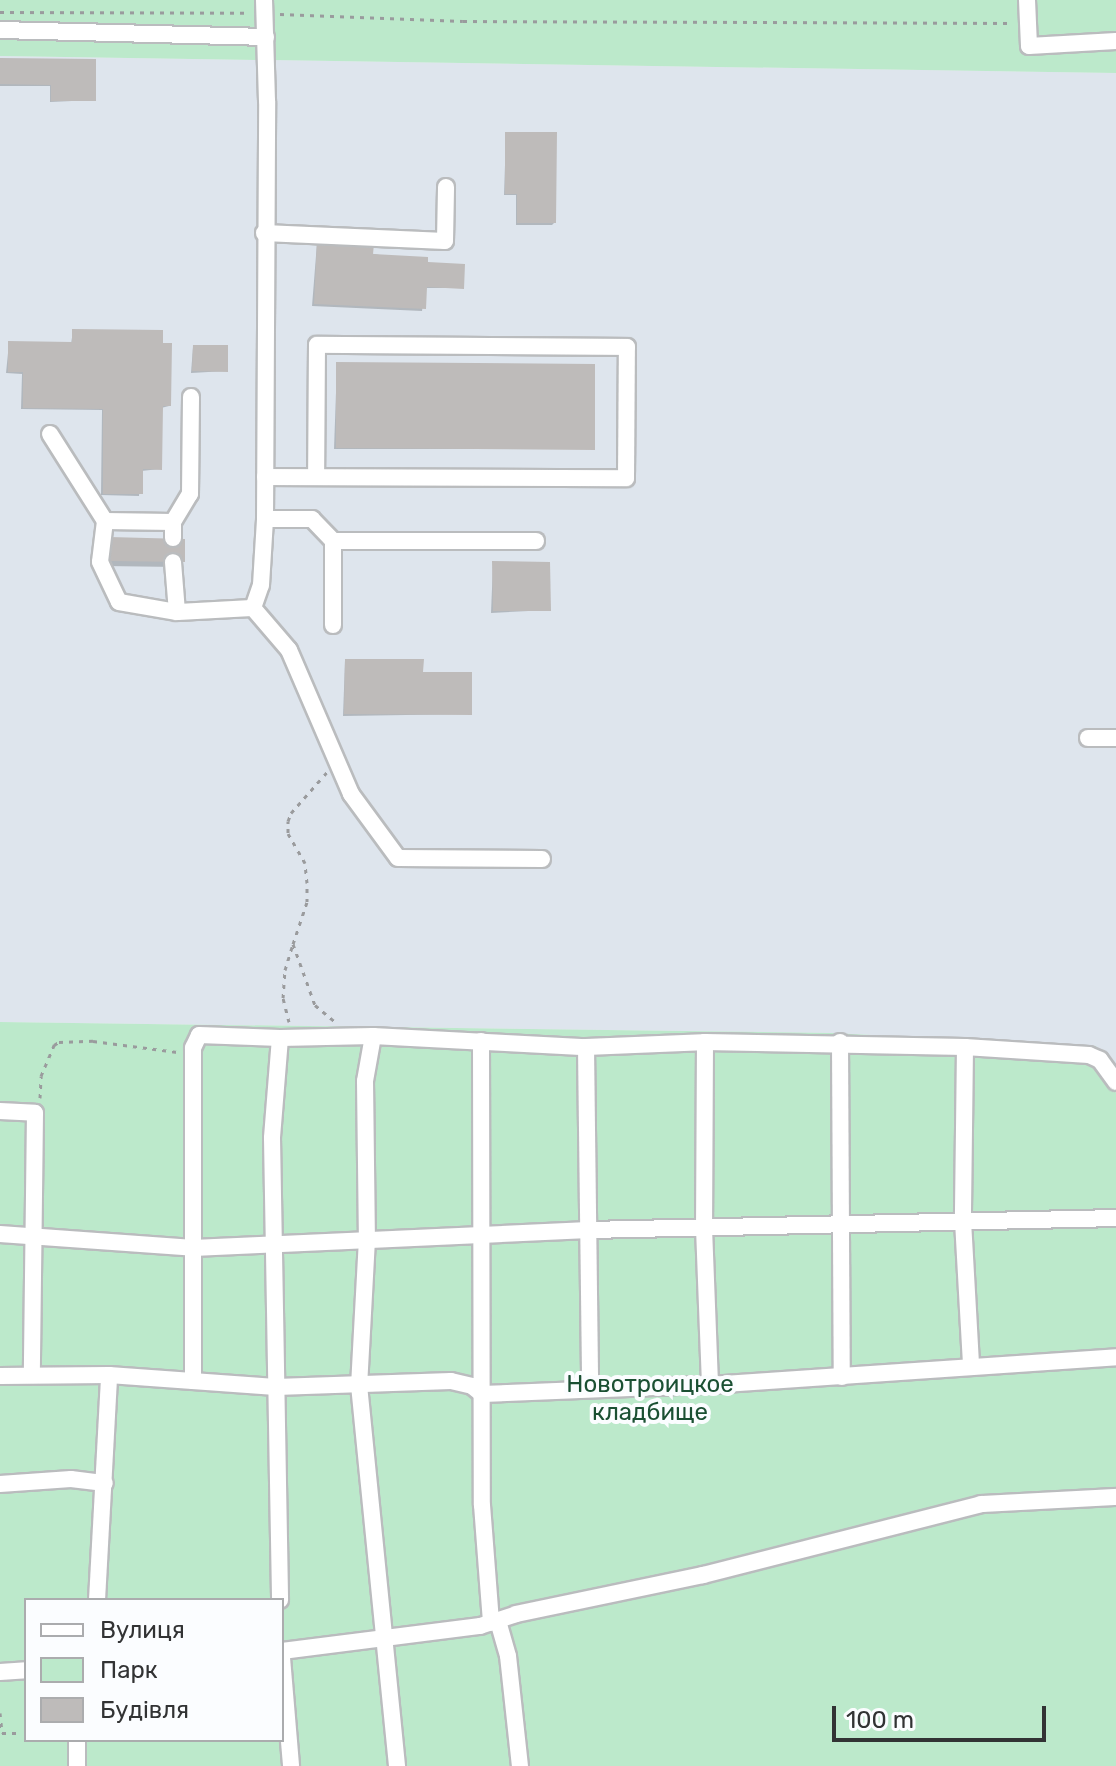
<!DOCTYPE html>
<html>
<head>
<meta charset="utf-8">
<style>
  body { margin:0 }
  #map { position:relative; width:1116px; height:1766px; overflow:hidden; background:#edeff1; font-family:Rubik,sans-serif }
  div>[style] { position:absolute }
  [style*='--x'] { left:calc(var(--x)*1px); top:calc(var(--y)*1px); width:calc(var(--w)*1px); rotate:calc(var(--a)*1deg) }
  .built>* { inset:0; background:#dee5ed }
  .green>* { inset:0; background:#bce9cb }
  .shadow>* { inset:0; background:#0003 }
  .building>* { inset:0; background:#bebbba }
  .path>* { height:3px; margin-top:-1.5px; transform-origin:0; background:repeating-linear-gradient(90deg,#9a9b9d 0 4px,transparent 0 10px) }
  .roads { filter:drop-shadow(2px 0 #babcbe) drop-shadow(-2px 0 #babcbe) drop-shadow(0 2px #babcbe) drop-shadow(0 -2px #babcbe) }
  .minor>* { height:16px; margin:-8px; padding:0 8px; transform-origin:8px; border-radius:8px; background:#fff }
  span { translate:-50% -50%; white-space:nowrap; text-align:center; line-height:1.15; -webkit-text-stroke:8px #fbfdff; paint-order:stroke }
  .park-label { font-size:24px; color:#1b5033 }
  .legend { position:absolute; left:24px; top:1598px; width:260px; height:144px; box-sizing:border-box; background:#fbfdff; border:2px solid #abacae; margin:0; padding:10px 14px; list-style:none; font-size:24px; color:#323334 }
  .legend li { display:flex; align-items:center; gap:16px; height:40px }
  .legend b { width:40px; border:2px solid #abacae }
  .scale { position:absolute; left:832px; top:1706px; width:214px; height:36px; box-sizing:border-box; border:4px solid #323334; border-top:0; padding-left:10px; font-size:24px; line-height:28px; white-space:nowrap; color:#323334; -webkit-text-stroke:6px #fbfdff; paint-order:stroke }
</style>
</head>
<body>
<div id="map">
  <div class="built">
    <div style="clip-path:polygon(0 56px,1116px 73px,1116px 1093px,1096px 1046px,831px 1033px,0 1022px)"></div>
  </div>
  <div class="green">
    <div style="clip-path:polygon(0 0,1116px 0,1116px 73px,0 56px)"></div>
    <div style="clip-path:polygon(evenodd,0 1022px,831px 1033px,1096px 1046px,1116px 1093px,1116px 1766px,0 1766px,0 1022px,26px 1600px,282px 1600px,282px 1740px,26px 1740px,26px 1600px)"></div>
  </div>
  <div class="shadow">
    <div style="clip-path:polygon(0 60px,94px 100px,50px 102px,50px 86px,0 86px)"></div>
    <div style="clip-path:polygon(506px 134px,554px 223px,552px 225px,516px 225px,516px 195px,504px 195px)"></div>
    <div style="clip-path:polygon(317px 243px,426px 264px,462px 288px,425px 288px,422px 311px,312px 306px)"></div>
    <div style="clip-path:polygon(73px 331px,169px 406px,161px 408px,160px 469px,141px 471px,139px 496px,101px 495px,102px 410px,21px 409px,22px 374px,6px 373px,9px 343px,71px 344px)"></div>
    <div style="clip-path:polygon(193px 347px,226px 371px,191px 373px)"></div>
    <div style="clip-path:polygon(337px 364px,593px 449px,334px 449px)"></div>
    <div style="clip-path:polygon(104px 545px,183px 562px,177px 567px,104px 566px)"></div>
    <div style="clip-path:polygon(493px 564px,549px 610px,491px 613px)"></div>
    <div style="clip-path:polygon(345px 661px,421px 674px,470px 714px,343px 716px)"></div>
  </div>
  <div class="building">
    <div style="clip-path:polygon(0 58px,96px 59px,96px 101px,51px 101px,51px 85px,0 84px)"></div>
    <div style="clip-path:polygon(505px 132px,557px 132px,556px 223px,517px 223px,517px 194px,505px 194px)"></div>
    <div style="clip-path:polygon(317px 241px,374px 244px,373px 254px,428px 257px,428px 262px,465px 264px,464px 289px,427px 287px,426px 309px,314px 304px)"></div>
    <div style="clip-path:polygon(72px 329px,163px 330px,163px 343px,172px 343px,171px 406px,163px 406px,162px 470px,143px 469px,143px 494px,103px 494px,103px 409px,23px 408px,23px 372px,8px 372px,8px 341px,72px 342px)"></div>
    <div style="clip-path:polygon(193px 345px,228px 345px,228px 372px,192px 371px)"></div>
    <div style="clip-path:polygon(336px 362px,595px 364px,595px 450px,336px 448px)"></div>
    <div style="clip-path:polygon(109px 537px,185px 539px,185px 562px,109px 561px)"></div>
    <div style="clip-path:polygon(492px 561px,550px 562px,551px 611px,493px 611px)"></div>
    <div style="clip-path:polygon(345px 659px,424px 659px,423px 672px,472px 672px,472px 715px,344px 714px)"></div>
  </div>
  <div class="path">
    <div style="--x:0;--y:12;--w:248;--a:0.2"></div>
    <div style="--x:280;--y:14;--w:183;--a:2.2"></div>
    <div style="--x:463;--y:21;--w:549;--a:0.21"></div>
    <div style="--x:293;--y:944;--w:44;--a:-71.6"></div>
    <div style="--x:307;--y:902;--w:19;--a:-90"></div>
    <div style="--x:307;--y:883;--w:20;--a:-96"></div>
    <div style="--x:305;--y:863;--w:34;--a:-120"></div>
    <div style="--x:288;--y:833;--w:12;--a:-90"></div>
    <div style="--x:288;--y:821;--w:9;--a:-69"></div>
    <div style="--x:291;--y:813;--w:55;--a:-48.7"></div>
    <div style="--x:289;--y:1022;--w:25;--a:-104"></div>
    <div style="--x:283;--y:998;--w:28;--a:-86"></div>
    <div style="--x:285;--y:970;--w:27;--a:-73"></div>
    <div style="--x:293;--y:944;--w:65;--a:70.2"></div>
    <div style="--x:315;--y:1005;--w:26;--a:40"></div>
    <div style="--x:40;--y:1098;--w:22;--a:-87"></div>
    <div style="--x:41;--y:1076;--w:34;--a:-67"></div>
    <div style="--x:54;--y:1045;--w:6;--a:-31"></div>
    <div style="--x:59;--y:1042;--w:34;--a:-2"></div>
    <div style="--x:93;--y:1041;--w:85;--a:7.5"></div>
    <div style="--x:0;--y:1713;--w:20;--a:84"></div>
    <div style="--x:2;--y:1733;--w:19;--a:0"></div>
  </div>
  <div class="roads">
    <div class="minor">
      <div style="--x:1027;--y:0;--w:46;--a:87.5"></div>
      <div style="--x:1029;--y:46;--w:87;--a:-3.3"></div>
      <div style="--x:0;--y:30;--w:266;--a:1.5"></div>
      <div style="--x:264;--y:233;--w:181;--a:2.5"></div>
      <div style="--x:445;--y:241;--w:54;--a:-88.9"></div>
      <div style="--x:50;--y:434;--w:103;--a:57.7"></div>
      <div style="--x:105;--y:521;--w:41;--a:97"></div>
      <div style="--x:100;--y:562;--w:44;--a:64.6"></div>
      <div style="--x:119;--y:602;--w:59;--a:9.8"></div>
      <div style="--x:177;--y:612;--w:50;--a:-94.6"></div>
      <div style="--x:265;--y:477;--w:361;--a:0.2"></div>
      <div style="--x:626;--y:478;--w:131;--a:-89.6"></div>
      <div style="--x:627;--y:347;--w:310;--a:-179.6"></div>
      <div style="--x:317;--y:345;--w:132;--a:90.4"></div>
      <div style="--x:265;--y:519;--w:47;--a:0"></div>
      <div style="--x:312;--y:519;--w:30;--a:46"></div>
      <div style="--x:333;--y:541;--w:84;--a:90"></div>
      <div style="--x:105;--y:521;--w:68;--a:0.8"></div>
      <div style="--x:173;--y:538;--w:16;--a:-90"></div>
      <div style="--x:173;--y:522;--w:33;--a:-59"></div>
      <div style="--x:190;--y:494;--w:97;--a:-89.4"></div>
      <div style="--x:333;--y:541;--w:203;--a:0"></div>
      <div style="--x:253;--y:608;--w:24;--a:-71"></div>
      <div style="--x:261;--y:585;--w:66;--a:-86.5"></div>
      <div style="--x:265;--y:519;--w:418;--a:-89.7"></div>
      <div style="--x:267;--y:101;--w:101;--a:-91.7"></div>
      <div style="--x:253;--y:608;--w:55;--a:49.4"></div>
      <div style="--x:289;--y:650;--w:157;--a:66.7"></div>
      <div style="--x:351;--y:794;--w:79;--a:53.7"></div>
      <div style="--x:398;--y:858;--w:144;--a:0.4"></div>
      <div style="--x:177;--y:612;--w:76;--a:-3"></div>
      <div style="--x:1088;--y:738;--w:28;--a:0"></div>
      <div style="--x:373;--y:1036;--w:46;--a:100.1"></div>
      <div style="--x:365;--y:1081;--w:158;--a:89.3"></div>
      <div style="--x:367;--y:1239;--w:146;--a:93.1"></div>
      <div style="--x:359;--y:1385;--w:383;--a:84.3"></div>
      <div style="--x:280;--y:1038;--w:100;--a:94.6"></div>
      <div style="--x:272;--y:1138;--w:462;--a:89"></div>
      <div style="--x:481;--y:1041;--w:464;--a:89.9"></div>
      <div style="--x:482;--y:1505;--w:118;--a:85.6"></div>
      <div style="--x:705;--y:1042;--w:186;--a:90.3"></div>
      <div style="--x:704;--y:1228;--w:157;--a:87.8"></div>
      <div style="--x:840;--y:1042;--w:335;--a:89.7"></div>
      <div style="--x:586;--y:1047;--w:341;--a:89.3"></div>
      <div style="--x:965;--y:1047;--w:174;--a:90.7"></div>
      <div style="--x:963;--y:1221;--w:145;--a:86.8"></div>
      <div style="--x:0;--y:1111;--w:35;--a:3"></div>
      <div style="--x:35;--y:1113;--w:262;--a:90.7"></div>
      <div style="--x:0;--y:1234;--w:194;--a:4.1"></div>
      <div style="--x:193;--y:1248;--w:396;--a:-2.6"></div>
      <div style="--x:589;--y:1230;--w:527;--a:-1.3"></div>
      <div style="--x:0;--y:1376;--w:109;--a:-0.5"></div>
      <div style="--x:109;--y:1375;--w:167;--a:4.1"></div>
      <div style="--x:276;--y:1387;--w:175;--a:-2"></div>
      <div style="--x:451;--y:1381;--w:22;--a:13"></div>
      <div style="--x:472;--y:1386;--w:13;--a:39"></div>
      <div style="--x:482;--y:1394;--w:228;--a:-2.3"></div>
      <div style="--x:710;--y:1385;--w:407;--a:-3.9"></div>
      <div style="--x:193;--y:1381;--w:333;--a:-90"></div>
      <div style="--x:193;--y:1048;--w:14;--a:-65"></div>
      <div style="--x:199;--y:1035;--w:81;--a:2.1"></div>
      <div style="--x:280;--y:1038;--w:93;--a:-1.2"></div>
      <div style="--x:373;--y:1036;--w:213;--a:3"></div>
      <div style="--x:586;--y:1047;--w:119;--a:-2.4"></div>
      <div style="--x:705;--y:1042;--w:260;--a:1.1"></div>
      <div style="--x:965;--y:1047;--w:124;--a:3.7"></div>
      <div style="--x:1089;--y:1055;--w:12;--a:24"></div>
      <div style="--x:1100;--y:1060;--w:27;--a:54"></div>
      <div style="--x:0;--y:1484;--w:71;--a:-4"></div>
      <div style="--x:71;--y:1479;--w:34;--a:7"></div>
      <div style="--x:97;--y:1600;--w:225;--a:-86.9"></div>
      <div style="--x:498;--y:1621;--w:36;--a:74"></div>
      <div style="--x:508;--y:1656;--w:111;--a:83.8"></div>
      <div style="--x:282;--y:1651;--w:200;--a:-7.2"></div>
      <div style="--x:480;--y:1626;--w:38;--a:-18"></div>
      <div style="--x:516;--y:1614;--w:191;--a:-11.8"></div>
      <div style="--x:703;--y:1575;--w:287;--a:-14.3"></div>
      <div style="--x:981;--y:1504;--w:135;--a:-3"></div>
      <div style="--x:282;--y:1658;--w:108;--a:85.2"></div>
      <div style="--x:0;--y:1672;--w:26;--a:-4"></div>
      <div style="--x:77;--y:1766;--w:26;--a:-90"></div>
    </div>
  </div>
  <div class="park-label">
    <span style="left:650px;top:1399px">Новотроицкое<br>кладбище</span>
  </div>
  <ul class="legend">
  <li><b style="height:10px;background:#fff"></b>Вулиця</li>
  <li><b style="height:22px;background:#bce9cb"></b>Парк</li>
  <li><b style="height:22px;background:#bebbba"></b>Будівля</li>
  </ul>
  <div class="scale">100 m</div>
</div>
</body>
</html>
